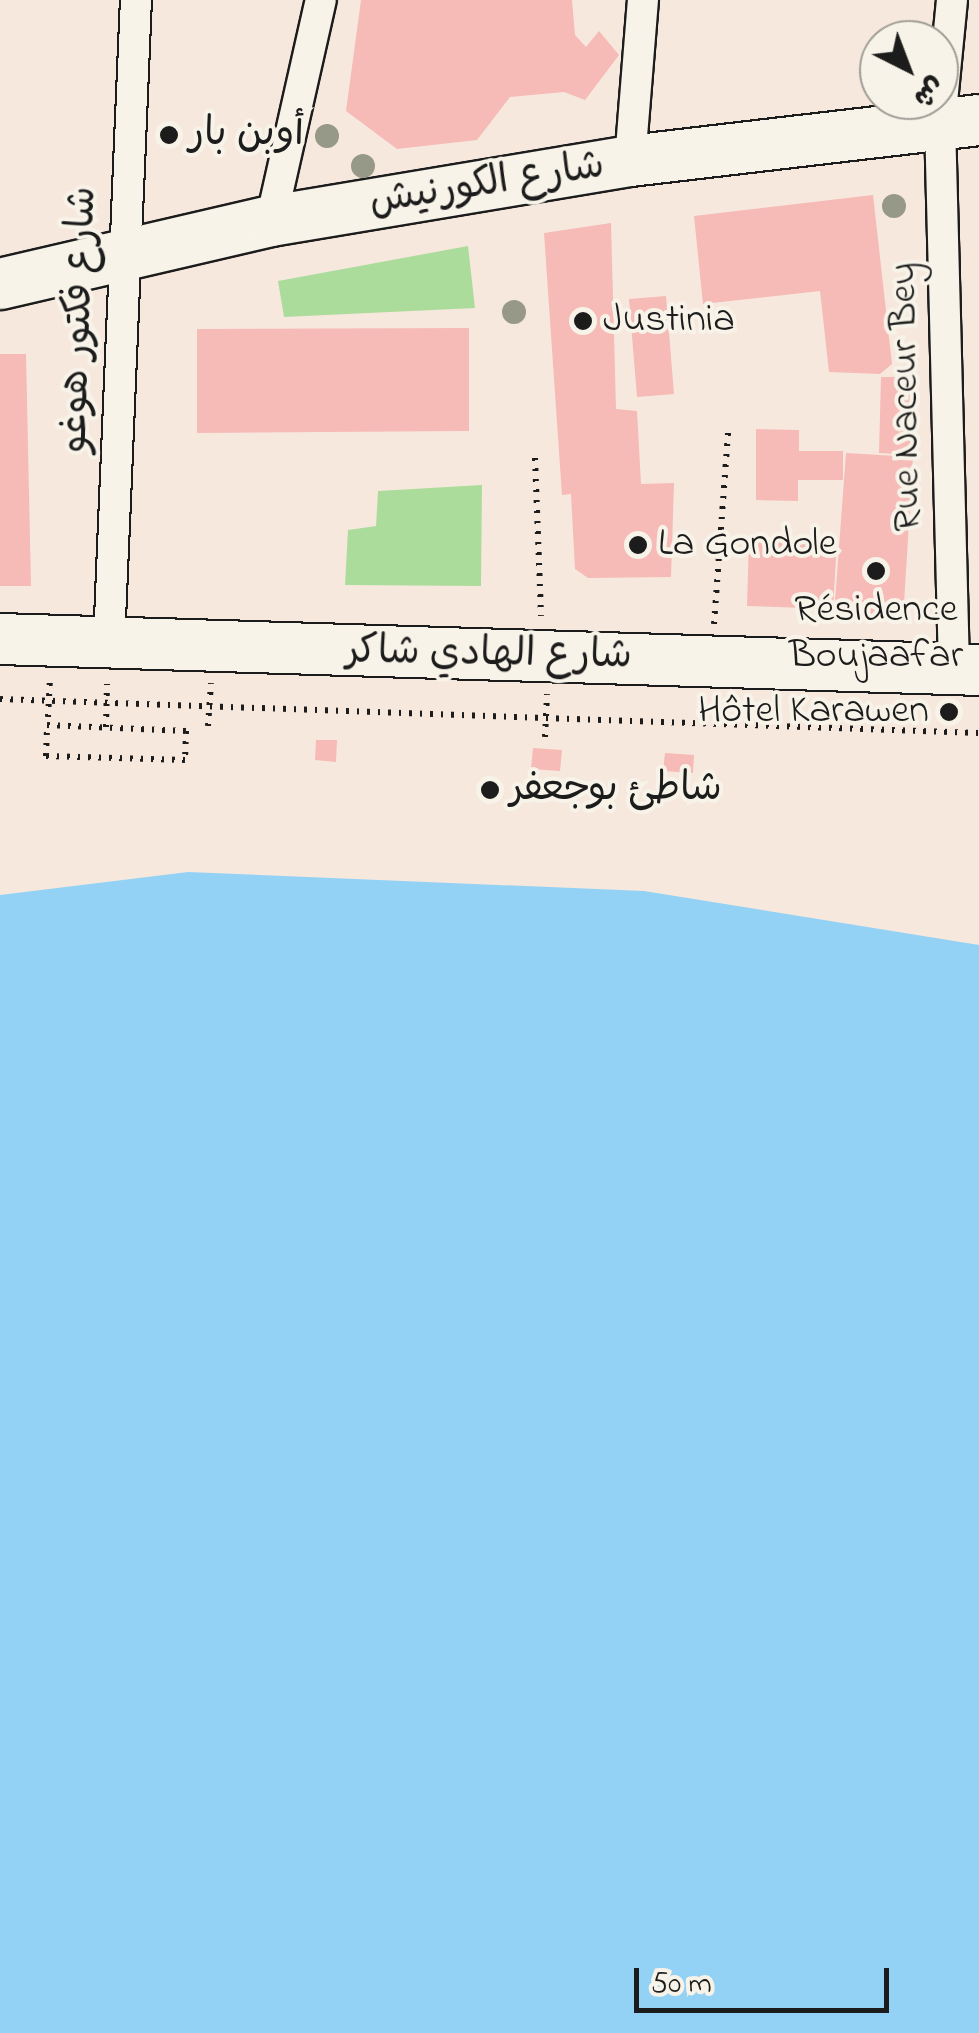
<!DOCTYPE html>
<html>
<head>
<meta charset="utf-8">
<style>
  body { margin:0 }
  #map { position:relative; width:979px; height:2033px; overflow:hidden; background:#f7e8de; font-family:"Indie Flower","Playpen Sans Arabic",sans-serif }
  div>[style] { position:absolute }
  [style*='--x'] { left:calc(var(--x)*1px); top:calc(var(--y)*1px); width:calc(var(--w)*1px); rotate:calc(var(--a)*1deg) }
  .green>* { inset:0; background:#acdc9c }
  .water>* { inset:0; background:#94d2f5 }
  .building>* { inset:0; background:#f6bab7 }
  .path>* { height:6px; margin-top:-3px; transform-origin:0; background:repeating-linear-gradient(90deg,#1c1c1c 0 2.5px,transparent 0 10.5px) }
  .roads { filter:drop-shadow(2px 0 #1c1c1c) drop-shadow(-2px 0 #1c1c1c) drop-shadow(0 2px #1c1c1c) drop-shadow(0 -2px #1c1c1c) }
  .street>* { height:30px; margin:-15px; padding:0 15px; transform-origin:15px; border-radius:15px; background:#f7f3e8 }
  .primary>* { height:50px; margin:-25px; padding:0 25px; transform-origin:25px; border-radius:25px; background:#f7f3e8 }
  .trees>* { width:24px; height:24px; margin:-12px; border-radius:50%; background:#969888 }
  .dots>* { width:28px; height:28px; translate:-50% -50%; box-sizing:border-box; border:5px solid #f7f3e8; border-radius:50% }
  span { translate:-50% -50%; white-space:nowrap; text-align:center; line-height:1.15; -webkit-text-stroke:8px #f7f3e8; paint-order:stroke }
  .poi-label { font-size:40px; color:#1c1c1c }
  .left { translate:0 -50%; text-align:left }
  .right { translate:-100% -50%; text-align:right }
  .street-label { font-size:40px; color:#1c1c1c }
  .north { position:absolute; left:859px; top:20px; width:100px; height:100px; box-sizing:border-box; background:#f7f3e8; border:2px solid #9f9d96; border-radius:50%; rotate:138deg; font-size:28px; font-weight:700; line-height:40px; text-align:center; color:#1c1c1c }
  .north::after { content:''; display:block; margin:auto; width:35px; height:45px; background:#1c1c1c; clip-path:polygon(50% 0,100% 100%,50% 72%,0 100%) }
  .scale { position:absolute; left:634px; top:1968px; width:255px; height:45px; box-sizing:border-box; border:5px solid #1c1c1c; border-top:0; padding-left:12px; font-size:30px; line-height:35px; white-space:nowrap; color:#1c1c1c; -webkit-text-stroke:8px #f7f3e8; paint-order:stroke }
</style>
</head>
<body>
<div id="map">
  <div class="green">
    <div style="clip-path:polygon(468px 246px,475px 308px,284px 317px,278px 281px)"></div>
    <div style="clip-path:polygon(482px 485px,481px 586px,345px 585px,348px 530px,376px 526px,378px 491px)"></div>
  </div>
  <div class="water">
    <div style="clip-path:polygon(188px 872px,644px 891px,979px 945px,979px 2033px,0 2033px,0 895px)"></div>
  </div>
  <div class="building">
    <div style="clip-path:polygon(361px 0,572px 0,575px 35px,586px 47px,599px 31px,619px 55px,585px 100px,564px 92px,510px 97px,477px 140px,397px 149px,346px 111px)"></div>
    <div style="clip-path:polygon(873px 195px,892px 364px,880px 374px,829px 372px,820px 291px,703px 304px,694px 216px)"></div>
    <div style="clip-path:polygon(611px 223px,616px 409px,637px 411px,641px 484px,674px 483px,671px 577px,588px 578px,575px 569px,571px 494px,562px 495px,544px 233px)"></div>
    <div style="clip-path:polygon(666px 296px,674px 394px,637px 397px,629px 299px)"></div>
    <div style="clip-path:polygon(469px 328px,469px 431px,197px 433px,197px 329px)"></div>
    <div style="clip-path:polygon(0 354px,26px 354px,31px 586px,0 586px)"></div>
    <div style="clip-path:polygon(881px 377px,917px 377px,915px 455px,879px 453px)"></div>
    <div style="clip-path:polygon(756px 429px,799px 430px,799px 451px,843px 451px,843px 480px,798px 480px,798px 501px,756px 500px)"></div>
    <div style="clip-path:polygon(846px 453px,913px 457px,903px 620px,834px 615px)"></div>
    <div style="clip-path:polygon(749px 538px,837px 540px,833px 609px,747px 606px)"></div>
    <div style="clip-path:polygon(316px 740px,337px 740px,336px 762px,315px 760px)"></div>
    <div style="clip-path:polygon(533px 748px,562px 750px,560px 771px,531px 769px)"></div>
    <div style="clip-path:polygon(665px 753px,694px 755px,693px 773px,663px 771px)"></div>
  </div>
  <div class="path">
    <div style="--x:535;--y:458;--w:158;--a:87.8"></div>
    <div style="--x:714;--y:624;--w:192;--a:-85.8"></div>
    <div style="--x:0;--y:699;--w:980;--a:1.99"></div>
    <div style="--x:48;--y:717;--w:40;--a:-87.1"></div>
    <div style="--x:47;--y:725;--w:139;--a:2.5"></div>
    <div style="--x:186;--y:731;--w:29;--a:92"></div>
    <div style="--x:185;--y:760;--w:139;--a:-178.4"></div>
    <div style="--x:46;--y:756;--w:31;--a:-88"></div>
    <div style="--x:208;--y:726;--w:43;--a:-86"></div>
    <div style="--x:106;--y:727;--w:43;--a:-88.7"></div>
    <div style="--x:545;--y:737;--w:43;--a:-87.3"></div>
  </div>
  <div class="roads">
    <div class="street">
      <div style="--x:952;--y:0;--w:123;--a:95.6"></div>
      <div style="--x:940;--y:122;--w:547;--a:88.53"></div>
      <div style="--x:630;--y:161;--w:162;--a:-85.4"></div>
      <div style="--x:271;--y:221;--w:227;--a:-77.3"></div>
      <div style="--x:109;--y:643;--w:644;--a:-87.6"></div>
    </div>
    <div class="primary">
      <div style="--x:0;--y:284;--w:278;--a:-13.1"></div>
      <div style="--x:271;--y:221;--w:364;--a:-9.5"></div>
      <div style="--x:630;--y:161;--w:351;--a:-6.7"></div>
      <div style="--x:0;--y:639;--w:979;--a:1.81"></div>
    </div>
  </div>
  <div class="trees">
    <div style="left:327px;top:136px"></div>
    <div style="left:363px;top:166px"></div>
    <div style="left:894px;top:206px"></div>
    <div style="left:514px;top:312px"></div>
  </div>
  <div class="dots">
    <div style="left:169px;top:135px;background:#1c1c1c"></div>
    <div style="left:583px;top:321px;background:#1c1c1c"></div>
    <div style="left:638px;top:545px;background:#1c1c1c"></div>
    <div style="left:876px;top:571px;background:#1c1c1c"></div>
    <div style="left:949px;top:712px;background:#1c1c1c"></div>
    <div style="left:490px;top:790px;background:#1c1c1c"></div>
  </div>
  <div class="poi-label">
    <span class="left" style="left:189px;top:135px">أوبن بار</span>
    <span class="left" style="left:603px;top:321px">Justinia</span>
    <span class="left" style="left:658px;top:545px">La Gondole</span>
    <span style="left:876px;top:634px">Résidence<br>Boujaafar</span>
    <span class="right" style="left:929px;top:712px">Hôtel Karawen</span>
    <span class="left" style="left:510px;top:790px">شاطئ بوجعفر</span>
  </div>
  <div class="street-label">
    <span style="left:487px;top:185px;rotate:-9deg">شارع الكورنيش</span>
    <span style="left:80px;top:320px;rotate:-88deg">شارع فكتور هوغو</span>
    <span style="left:907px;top:397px;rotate:-91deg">Rue Naceur Bey</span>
    <span style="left:489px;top:655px;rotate:1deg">شارع الهادي شاكر</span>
  </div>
  <div class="north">ش</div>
  <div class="scale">50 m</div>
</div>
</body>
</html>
